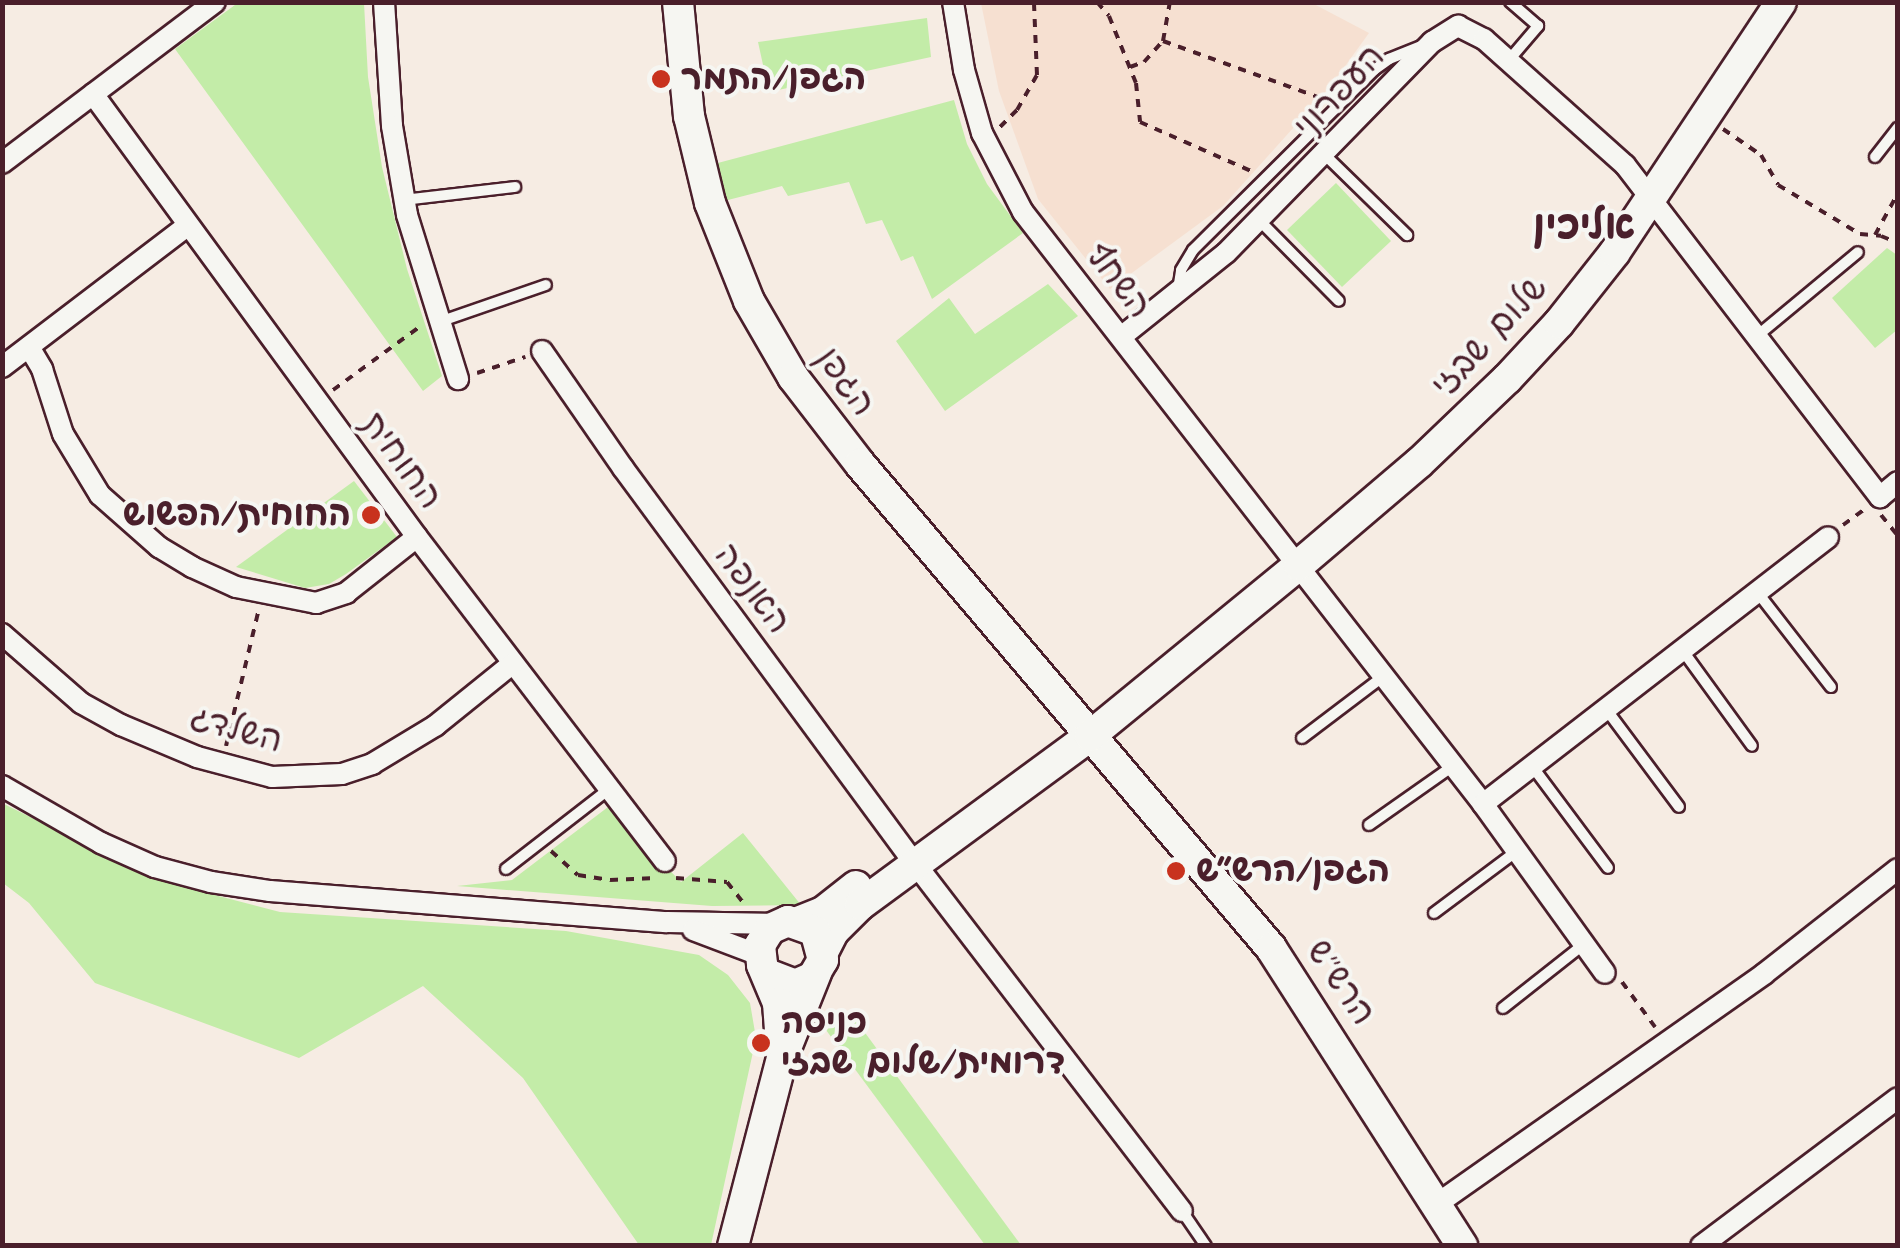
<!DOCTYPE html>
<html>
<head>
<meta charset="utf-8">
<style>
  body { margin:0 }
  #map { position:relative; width:1900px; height:1248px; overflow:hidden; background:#f6ece3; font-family:"Architects Daughter","Playpen Sans Hebrew",sans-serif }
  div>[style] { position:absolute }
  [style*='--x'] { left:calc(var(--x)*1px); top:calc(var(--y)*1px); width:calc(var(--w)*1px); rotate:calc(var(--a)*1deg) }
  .built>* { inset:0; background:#f6e0d1 }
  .green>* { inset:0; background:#c3eca8 }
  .path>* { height:4px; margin-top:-2px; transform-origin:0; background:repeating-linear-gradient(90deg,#4a1f2b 0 8px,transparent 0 16px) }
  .roads { filter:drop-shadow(2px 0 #4a1f2b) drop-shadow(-2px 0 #4a1f2b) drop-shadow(0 2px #4a1f2b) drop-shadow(0 -2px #4a1f2b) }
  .lane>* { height:10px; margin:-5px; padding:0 5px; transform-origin:5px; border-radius:5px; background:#f6f6f2 }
  .street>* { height:20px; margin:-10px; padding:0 10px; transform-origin:10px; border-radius:10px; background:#f6f6f2 }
  .secondary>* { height:30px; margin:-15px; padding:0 15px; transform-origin:15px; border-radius:15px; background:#f6f6f2 }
  .dots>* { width:28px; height:28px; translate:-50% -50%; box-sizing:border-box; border:5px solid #f6f6f2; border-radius:50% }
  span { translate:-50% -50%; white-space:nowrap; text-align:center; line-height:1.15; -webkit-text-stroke:8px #f6f6f2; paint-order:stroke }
  .poi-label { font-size:35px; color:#4a1f2b; font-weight:700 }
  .left { translate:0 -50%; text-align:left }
  .right { translate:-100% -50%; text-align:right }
  .street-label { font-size:35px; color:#4a1f2b }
  .quarter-label { font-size:40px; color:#4a1f2b; font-weight:700 }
  .frame { position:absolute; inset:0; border:5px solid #4a1f2b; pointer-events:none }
</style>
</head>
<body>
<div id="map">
  <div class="built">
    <div style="clip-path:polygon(981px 3px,1312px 3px,1369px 33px,1330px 87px,1223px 206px,1110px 289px,1038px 199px,999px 91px)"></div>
  </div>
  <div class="green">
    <div style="clip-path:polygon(239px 2px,364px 3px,368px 77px,382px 167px,407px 269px,442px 376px,423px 391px,175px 49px)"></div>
    <div style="clip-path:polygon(927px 18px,931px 57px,769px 92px,758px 42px)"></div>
    <div style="clip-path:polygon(954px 100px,967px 144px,987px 184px,1023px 233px,932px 299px,913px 256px,901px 261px,882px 220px,866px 224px,849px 182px,788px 196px,782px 186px,724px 201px,714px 164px)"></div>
    <div style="clip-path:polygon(1336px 183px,1391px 241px,1342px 287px,1287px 230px)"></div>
    <div style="clip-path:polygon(1887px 248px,1897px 255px,1897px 330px,1875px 348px,1832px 298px)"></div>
    <div style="clip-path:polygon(1048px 284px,1078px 316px,945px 411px,896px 341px,949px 298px,975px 334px)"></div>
    <div style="clip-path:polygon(354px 481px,397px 537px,346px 574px,329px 584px,305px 588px,236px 567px)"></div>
    <div style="clip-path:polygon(2px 803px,157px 880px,280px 912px,566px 931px,699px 955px,728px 975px,750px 1003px,756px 1038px,711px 1245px,639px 1245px,523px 1078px,423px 986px,299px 1058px,95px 983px,29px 903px,3px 883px)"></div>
    <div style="clip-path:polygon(608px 807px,681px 882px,743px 833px,801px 905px,712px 906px,457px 886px,512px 880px)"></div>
    <div style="clip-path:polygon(852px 1015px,1021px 1245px,985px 1245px,826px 1030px)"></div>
  </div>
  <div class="path">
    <div style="--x:1097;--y:2;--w:18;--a:49"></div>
    <div style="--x:1109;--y:16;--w:72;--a:68.1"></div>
    <div style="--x:1136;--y:83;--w:39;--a:84"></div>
    <div style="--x:1140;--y:122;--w:121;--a:23.8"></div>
    <div style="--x:1163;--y:41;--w:170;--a:19.9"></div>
    <div style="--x:1130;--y:67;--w:15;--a:-20"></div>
    <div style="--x:1144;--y:62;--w:28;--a:-48"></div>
    <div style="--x:1163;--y:41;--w:40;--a:-80"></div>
    <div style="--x:1000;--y:127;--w:24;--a:-45"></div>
    <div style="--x:1017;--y:110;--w:40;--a:-60.3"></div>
    <div style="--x:1037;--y:75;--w:73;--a:-92.4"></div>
    <div style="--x:1723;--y:129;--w:46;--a:34.4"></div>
    <div style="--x:1761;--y:155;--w:34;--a:60"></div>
    <div style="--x:1778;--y:185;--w:96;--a:30.9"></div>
    <div style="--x:1860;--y:234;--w:21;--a:5"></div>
    <div style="--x:1881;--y:236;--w:18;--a:22"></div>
    <div style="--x:1875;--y:235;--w:48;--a:-61.3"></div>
    <div style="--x:477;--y:373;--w:51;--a:-18.4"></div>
    <div style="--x:333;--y:390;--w:110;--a:-36.1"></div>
    <div style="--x:1881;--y:515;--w:27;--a:51"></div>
    <div style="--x:1843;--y:525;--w:26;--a:-36"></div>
    <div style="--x:226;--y:746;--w:141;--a:-76.5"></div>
    <div style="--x:551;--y:851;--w:36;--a:42"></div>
    <div style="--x:578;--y:875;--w:32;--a:9"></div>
    <div style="--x:610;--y:880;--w:46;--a:-2.5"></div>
    <div style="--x:676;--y:878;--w:51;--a:4.5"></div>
    <div style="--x:727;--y:882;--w:28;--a:52"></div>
    <div style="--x:1622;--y:982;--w:56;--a:53.7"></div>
  </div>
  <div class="roads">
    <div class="lane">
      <div style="--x:1509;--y:60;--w:45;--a:-49.5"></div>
      <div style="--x:1538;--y:26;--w:37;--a:-139"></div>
      <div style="--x:1325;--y:155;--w:115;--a:44.3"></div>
      <div style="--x:1875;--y:157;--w:37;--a:-52"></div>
      <div style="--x:404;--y:200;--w:112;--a:-6.7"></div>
      <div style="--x:1260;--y:221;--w:112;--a:45.4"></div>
      <div style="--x:1178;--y:290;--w:20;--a:-81"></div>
      <div style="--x:1181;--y:270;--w:23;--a:-59"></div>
      <div style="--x:1193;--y:250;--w:255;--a:-44.8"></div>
      <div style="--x:1374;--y:70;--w:19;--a:-36"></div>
      <div style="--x:1389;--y:59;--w:35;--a:-22"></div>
      <div style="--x:439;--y:322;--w:113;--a:-19.1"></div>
      <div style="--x:1757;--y:336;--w:131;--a:-39.7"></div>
      <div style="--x:1758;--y:593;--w:119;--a:52.2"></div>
      <div style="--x:1683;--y:651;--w:117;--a:54"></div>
      <div style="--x:1606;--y:709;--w:122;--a:53.3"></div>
      <div style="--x:1302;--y:738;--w:103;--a:-37.1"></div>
      <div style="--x:1532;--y:766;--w:127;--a:53.3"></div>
      <div style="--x:1369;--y:825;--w:103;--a:-35.1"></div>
      <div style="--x:506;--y:869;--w:130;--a:-37.8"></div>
      <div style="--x:1434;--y:913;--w:104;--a:-36.8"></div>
      <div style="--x:1503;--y:1008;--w:103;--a:-38.3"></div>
      <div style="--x:1182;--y:1211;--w:42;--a:55.6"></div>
    </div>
    <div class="street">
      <div style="--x:384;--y:2;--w:124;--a:86.3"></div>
      <div style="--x:392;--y:126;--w:90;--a:80.4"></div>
      <div style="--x:407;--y:215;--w:172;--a:72.7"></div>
      <div style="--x:953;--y:2;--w:69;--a:80.8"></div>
      <div style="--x:964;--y:70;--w:66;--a:74.1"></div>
      <div style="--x:982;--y:133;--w:89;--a:62.6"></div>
      <div style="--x:1023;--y:212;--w:750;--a:52.15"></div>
      <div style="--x:1483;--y:804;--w:208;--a:54.2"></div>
      <div style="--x:93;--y:94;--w:549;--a:53.82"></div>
      <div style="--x:417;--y:537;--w:408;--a:52.6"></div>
      <div style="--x:2;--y:163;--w:267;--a:-37.1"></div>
      <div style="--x:1121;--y:337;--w:134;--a:-38.7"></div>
      <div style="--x:1226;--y:253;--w:295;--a:-45.7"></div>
      <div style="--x:1432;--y:42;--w:31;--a:-32"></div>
      <div style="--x:1458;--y:26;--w:29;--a:27"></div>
      <div style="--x:1484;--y:39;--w:189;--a:41.8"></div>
      <div style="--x:1625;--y:165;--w:419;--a:52.5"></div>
      <div style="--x:1880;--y:497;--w:23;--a:-40"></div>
      <div style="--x:29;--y:347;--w:26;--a:59"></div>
      <div style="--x:42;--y:369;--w:68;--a:72.1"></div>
      <div style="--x:63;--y:434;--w:71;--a:58.8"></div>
      <div style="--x:100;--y:495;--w:79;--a:41.4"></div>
      <div style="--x:159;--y:547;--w:39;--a:31"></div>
      <div style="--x:192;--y:567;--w:48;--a:24.4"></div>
      <div style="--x:236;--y:587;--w:82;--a:11.3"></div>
      <div style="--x:316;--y:603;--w:32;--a:-18"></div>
      <div style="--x:346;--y:593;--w:90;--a:-38.3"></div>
      <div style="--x:542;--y:351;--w:142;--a:55.3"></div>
      <div style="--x:623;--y:468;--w:490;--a:53.6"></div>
      <div style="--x:914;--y:862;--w:440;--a:52.5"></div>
      <div style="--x:2;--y:367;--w:233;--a:-37.3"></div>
      <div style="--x:2;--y:634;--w:105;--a:41.1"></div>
      <div style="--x:81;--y:703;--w:46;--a:28.8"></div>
      <div style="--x:121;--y:725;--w:82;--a:22.8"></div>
      <div style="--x:197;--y:757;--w:78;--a:14.9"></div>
      <div style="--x:272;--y:777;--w:70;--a:-2.5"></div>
      <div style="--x:342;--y:774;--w:32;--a:-18"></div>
      <div style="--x:372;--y:764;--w:74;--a:-31.1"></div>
      <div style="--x:435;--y:726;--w:100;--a:-38.9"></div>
      <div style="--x:2;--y:786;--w:114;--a:29.9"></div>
      <div style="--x:101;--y:843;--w:59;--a:24"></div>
      <div style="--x:155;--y:867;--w:58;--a:15"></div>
      <div style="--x:211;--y:882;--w:60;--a:8.7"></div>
      <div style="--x:270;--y:891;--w:398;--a:4.5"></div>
      <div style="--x:667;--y:922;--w:112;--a:1"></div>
      <div style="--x:1483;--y:804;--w:436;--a:-37.7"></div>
      <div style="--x:693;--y:930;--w:71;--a:20.7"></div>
      <div style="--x:1437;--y:1204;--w:400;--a:-35.1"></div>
      <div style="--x:1764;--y:974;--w:170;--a:-38.1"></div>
      <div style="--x:1701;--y:1246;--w:246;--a:-36.9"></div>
    </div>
    <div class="secondary">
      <div style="--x:678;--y:2;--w:115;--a:84.5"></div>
      <div style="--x:689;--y:116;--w:89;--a:76.4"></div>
      <div style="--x:710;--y:203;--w:105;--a:68.3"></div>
      <div style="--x:749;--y:301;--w:88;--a:59.9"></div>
      <div style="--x:793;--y:377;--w:110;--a:52.4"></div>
      <div style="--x:860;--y:464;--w:635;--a:49.66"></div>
      <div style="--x:1271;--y:948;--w:354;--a:57.3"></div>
      <div style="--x:798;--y:922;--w:27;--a:-22"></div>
      <div style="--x:823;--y:912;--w:42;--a:-38.2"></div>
      <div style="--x:824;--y:950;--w:20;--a:-63"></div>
      <div style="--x:833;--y:932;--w:38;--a:-45"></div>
      <div style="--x:860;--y:905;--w:285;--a:-36.3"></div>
      <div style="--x:1090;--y:736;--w:270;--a:-39.3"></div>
      <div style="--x:1299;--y:565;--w:157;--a:-40.4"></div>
      <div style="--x:1419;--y:463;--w:122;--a:-43.7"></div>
      <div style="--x:1507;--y:379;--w:76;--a:-47.1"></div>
      <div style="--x:1559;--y:323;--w:90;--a:-51.7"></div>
      <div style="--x:1615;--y:252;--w:300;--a:-56.4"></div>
      <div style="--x:767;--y:974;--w:30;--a:21"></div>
      <div style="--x:795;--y:985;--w:20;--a:-24"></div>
      <div style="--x:813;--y:977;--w:20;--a:-60"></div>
      <div style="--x:823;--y:960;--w:30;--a:-105"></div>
      <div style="--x:815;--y:931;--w:29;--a:-160"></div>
      <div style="--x:788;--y:921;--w:20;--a:156"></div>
      <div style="--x:770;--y:929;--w:19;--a:122"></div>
      <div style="--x:760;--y:945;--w:20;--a:84"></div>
      <div style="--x:762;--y:965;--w:41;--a:67.2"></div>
      <div style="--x:778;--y:1003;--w:55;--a:85.8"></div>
      <div style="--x:733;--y:1246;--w:194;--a:-75.4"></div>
      <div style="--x:782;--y:1058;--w:92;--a:-68.2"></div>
    </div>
  </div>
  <div class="dots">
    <div style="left:661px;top:79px;background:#c8321e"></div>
    <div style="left:371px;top:515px;background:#c8321e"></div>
    <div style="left:1176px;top:871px;background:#c8321e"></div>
    <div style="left:761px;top:1043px;background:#c8321e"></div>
  </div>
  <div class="poi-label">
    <span class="left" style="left:681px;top:79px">הגפן/התמר</span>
    <span class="right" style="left:351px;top:515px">החוחית/הפשוש</span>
    <span class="left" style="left:1196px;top:871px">הגפן/הרש״ש</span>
    <span class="left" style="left:781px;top:1043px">כניסה<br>דרומית/שלום שבזי</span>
  </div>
  <div class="street-label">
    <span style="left:1340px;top:92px;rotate:-47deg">העפרוני</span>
    <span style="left:1118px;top:281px;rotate:52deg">השחף</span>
    <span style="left:1490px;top:337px;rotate:-47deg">שלום שבזי</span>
    <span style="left:845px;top:382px;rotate:54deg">הגפן</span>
    <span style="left:401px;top:461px;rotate:53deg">החוחית</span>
    <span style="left:752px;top:589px;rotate:53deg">האנפה</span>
    <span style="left:236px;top:730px;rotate:15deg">השלדג</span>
    <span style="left:1340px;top:983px;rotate:56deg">הרש''ש</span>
  </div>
  <div class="quarter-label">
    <span style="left:1584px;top:227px">אליכין</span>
  </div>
  <div class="frame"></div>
</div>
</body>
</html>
